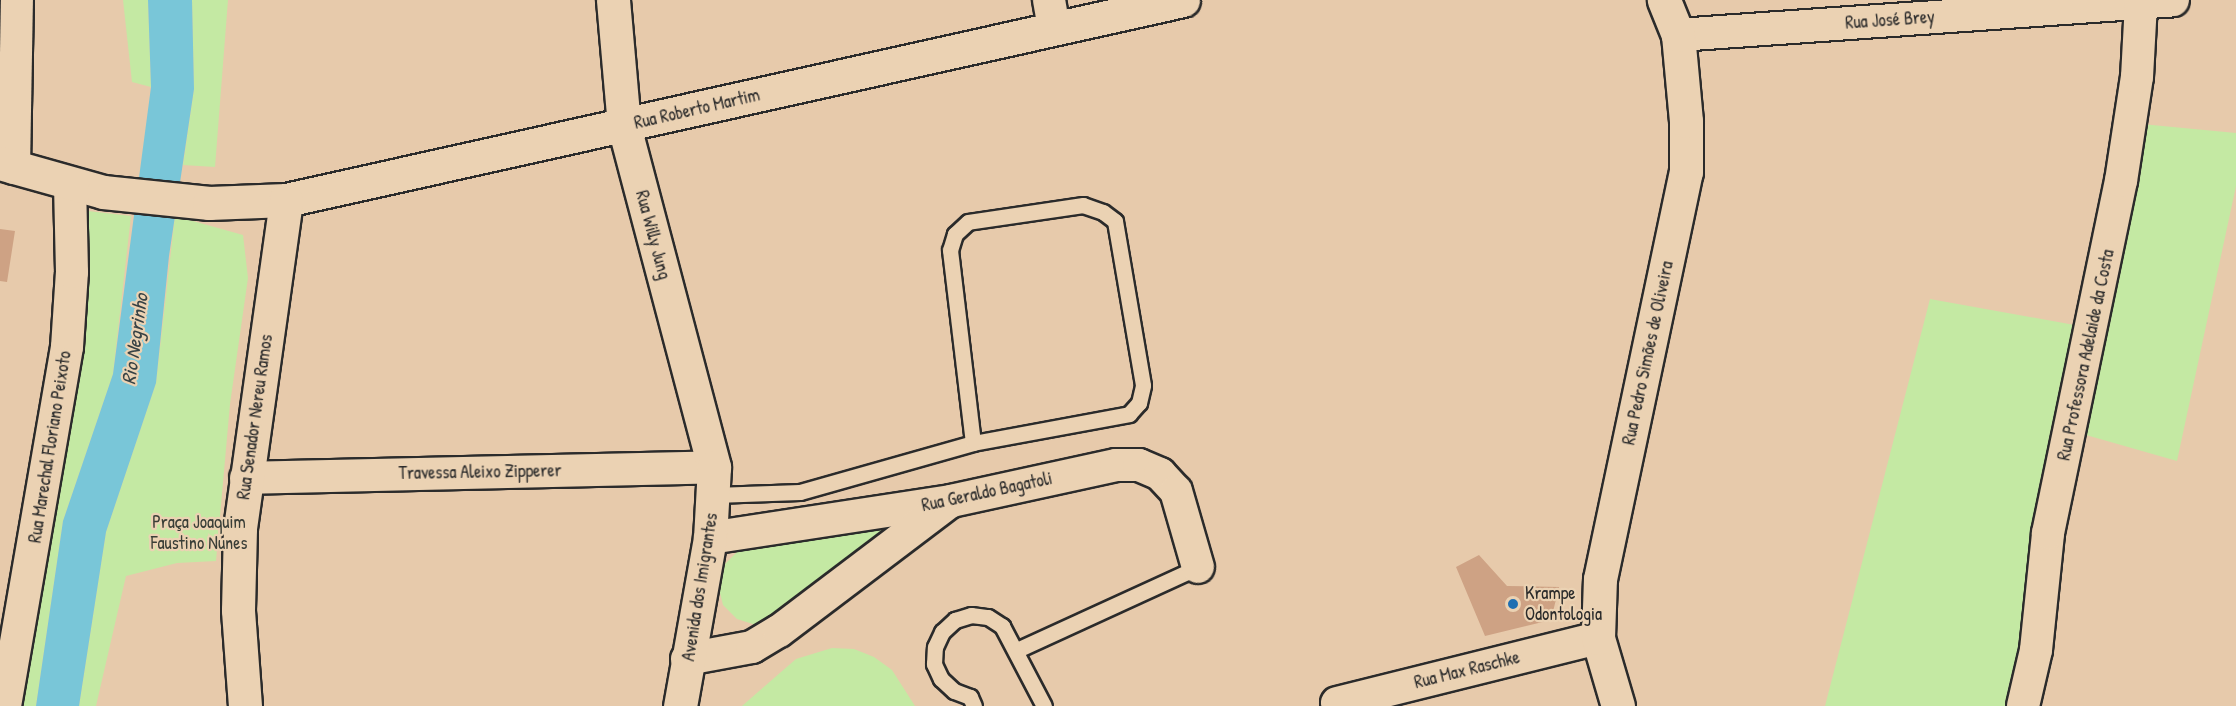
<!DOCTYPE html>
<html>
<head>
<meta charset="utf-8">
<style>
  body { margin:0 }
  #map { position:relative; width:2236px; height:706px; overflow:hidden; background:#e7caab; font-family:"Patrick Hand",sans-serif }
  div>[style] { position:absolute }
  [style*='--x'] { left:calc(var(--x)*1px); top:calc(var(--y)*1px); width:calc(var(--w)*1px); rotate:calc(var(--a)*1deg) }
  .green>* { inset:0; background:#c4e9a3 }
  .water>* { inset:0; background:#79c6d8 }
  .building>* { inset:0; background:#cea284 }
  .roads { filter:drop-shadow(2px 0 #2b2b2b) drop-shadow(-2px 0 #2b2b2b) drop-shadow(0 2px #2b2b2b) drop-shadow(0 -2px #2b2b2b) }
  .lane>* { height:15px; margin:-7.5px; padding:0 7.5px; transform-origin:7.5px; border-radius:7.5px; background:#ebd2b3 }
  .street>* { height:32px; margin:-16px; padding:0 16px; transform-origin:16px; border-radius:16px; background:#ebd2b3 }
  .secondary>* { height:33px; margin:-16.5px; padding:0 16.5px; transform-origin:16.5px; border-radius:16.5px; background:#ebd2b3 }
  .dots>* { width:16px; height:16px; translate:-50% -50%; box-sizing:border-box; border:3px solid #ebd2b3; border-radius:50% }
  span { translate:-50% -50%; white-space:nowrap; text-align:center; line-height:1.15; -webkit-text-stroke:4.5px #ebd2b3; paint-order:stroke }
  .street-label { font-size:18px; color:#2b2b2b }
  .park-label { font-size:18px; color:#3a3e37 }
  .poi-label { font-size:18px; color:#2b2b2b }
  .left { translate:0 -50%; text-align:left }
  .water-label { font-size:20px; color:#374245; font-style:italic }
</style>
</head>
<body>
<div id="map">
  <div class="green">
    <div style="clip-path:polygon(123px 0,148px 0,151px 87px,132px 82px)"></div>
    <div style="clip-path:polygon(192px 0,228px 0,215px 167px,183px 165px,194px 89px)"></div>
    <div style="clip-path:polygon(2131px 123px,2236px 133px,2236px 186px,2177px 461px,2072px 431px,2023px 706px,1825px 706px,1930px 299px,2091px 328px)"></div>
    <div style="clip-path:polygon(71px 209px,131px 216px,113px 374px,63px 521px,36px 706px,5px 706px)"></div>
    <div style="clip-path:polygon(175px 216px,243px 235px,248px 278px,230px 404px,216px 561px,177px 563px,126px 576px,96px 706px,79px 706px,106px 532px,156px 383px)"></div>
    <div style="clip-path:polygon(900px 515px,905px 516px,776px 621px,756px 625px,737px 619px,723px 605px,718px 585px,723px 566px,737px 552px)"></div>
    <div style="clip-path:polygon(832px 648px,854px 649px,874px 657px,892px 670px,915px 706px,742px 706px,796px 659px)"></div>
  </div>
  <div class="water">
    <div style="clip-path:polygon(148px 0,192px 0,194px 89px,169px 256px,156px 383px,106px 532px,79px 706px,36px 706px,63px 521px,113px 374px,151px 87px)"></div>
  </div>
  <div class="building">
    <div style="clip-path:polygon(0 229px,15px 231px,7px 282px,0 281px)"></div>
    <div style="clip-path:polygon(1479px 555px,1507px 586px,1559px 587px,1551px 620px,1485px 636px,1456px 567px)"></div>
  </div>
  <div class="roads">
    <div class="lane">
      <div style="--x:714;--y:495;--w:86;--a:-2"></div>
      <div style="--x:800;--y:492;--w:180;--a:-15.8"></div>
      <div style="--x:973;--y:443;--w:159;--a:-10.5"></div>
      <div style="--x:1129;--y:414;--w:15;--a:-48"></div>
      <div style="--x:1139;--y:403;--w:18;--a:-77"></div>
      <div style="--x:1143;--y:385;--w:166;--a:-99.7"></div>
      <div style="--x:1115;--y:221;--w:15;--a:-143"></div>
      <div style="--x:1103;--y:212;--w:21;--a:-161"></div>
      <div style="--x:1083;--y:205;--w:116;--a:171.6"></div>
      <div style="--x:968;--y:222;--w:18;--a:137"></div>
      <div style="--x:955;--y:234;--w:17;--a:107"></div>
      <div style="--x:950;--y:250;--w:194;--a:83.2"></div>
      <div style="--x:1017;--y:650;--w:199;--a:-24.6"></div>
      <div style="--x:974;--y:706;--w:10;--a:-114"></div>
      <div style="--x:970;--y:697;--w:17;--a:-159"></div>
      <div style="--x:954;--y:691;--w:18;--a:-137"></div>
      <div style="--x:941;--y:679;--w:17;--a:-115"></div>
      <div style="--x:934;--y:664;--w:17;--a:-87"></div>
      <div style="--x:935;--y:647;--w:17;--a:-65"></div>
      <div style="--x:942;--y:632;--w:18;--a:-43"></div>
      <div style="--x:955;--y:620;--w:17;--a:-17"></div>
      <div style="--x:971;--y:615;--w:17;--a:7"></div>
      <div style="--x:988;--y:617;--w:17;--a:33"></div>
      <div style="--x:1002;--y:626;--w:90;--a:62.3"></div>
    </div>
    <div class="street">
      <div style="--x:1049;--y:0;--w:29;--a:80"></div>
      <div style="--x:1678;--y:35;--w:496;--a:-4"></div>
      <div style="--x:14;--y:168;--w:168;--a:-89"></div>
      <div style="--x:246;--y:478;--w:468;--a:-1.3"></div>
      <div style="--x:710;--y:538;--w:244;--a:-8.7"></div>
      <div style="--x:951;--y:501;--w:169;--a:-12.3"></div>
      <div style="--x:1116;--y:465;--w:23;--a:0"></div>
      <div style="--x:1139;--y:465;--w:23;--a:23"></div>
      <div style="--x:1160;--y:474;--w:23;--a:47"></div>
      <div style="--x:1176;--y:491;--w:79;--a:73.9"></div>
      <div style="--x:687;--y:659;--w:66;--a:-10.5"></div>
      <div style="--x:752;--y:647;--w:31;--a:-31"></div>
      <div style="--x:779;--y:631;--w:211;--a:-37.1"></div>
      <div style="--x:1337;--y:703;--w:269;--a:-14"></div>
      <div style="--x:5;--y:706;--w:364;--a:-80.2"></div>
      <div style="--x:67;--y:347;--w:75;--a:-86.2"></div>
      <div style="--x:72;--y:272;--w:87;--a:-91.3"></div>
      <div style="--x:2023;--y:706;--w:57;--a:-76.9"></div>
      <div style="--x:2036;--y:650;--w:118;--a:-84.1"></div>
      <div style="--x:2048;--y:533;--w:359;--a:-78.3"></div>
      <div style="--x:2121;--y:181;--w:105;--a:-81.3"></div>
      <div style="--x:2137;--y:77;--w:74;--a:-86.9"></div>
    </div>
    <div class="secondary">
      <div style="--x:613;--y:0;--w:126;--a:85"></div>
      <div style="--x:624;--y:126;--w:353;--a:75.2"></div>
      <div style="--x:714;--y:467;--w:71;--a:93.2"></div>
      <div style="--x:710;--y:538;--w:171;--a:100.1"></div>
      <div style="--x:0;--y:163;--w:107;--a:15.7"></div>
      <div style="--x:103;--y:192;--w:107;--a:5.9"></div>
      <div style="--x:209;--y:203;--w:77;--a:-2.2"></div>
      <div style="--x:286;--y:200;--w:919;--a:-12.57"></div>
      <div style="--x:245;--y:706;--w:96;--a:-94.2"></div>
      <div style="--x:238;--y:610;--w:82;--a:-88.6"></div>
      <div style="--x:240;--y:528;--w:331;--a:-82"></div>
      <div style="--x:1618;--y:706;--w:71;--a:-106.4"></div>
      <div style="--x:1598;--y:638;--w:59;--a:-88.1"></div>
      <div style="--x:1600;--y:579;--w:416;--a:-78.1"></div>
      <div style="--x:1686;--y:172;--w:51;--a:-90"></div>
      <div style="--x:1686;--y:121;--w:86;--a:-95.3"></div>
      <div style="--x:1678;--y:35;--w:38;--a:-112"></div>
    </div>
  </div>
  <div class="dots">
    <div style="left:1513px;top:604px;background:#1f6fb2"></div>
  </div>
  <div class="street-label">
    <span style="left:1890px;top:20px;rotate:-4deg">Rua José Brey</span>
    <span style="left:697px;top:109px;rotate:-13deg">Rua Roberto Martim</span>
    <span style="left:653px;top:235px;rotate:75deg">Rua Willy Jung</span>
    <span style="left:1648px;top:353px;rotate:-78deg">Rua Pedro Simões de Oliveira</span>
    <span style="left:2086px;top:355px;rotate:-78deg">Rua Professora Adelaide da Costa</span>
    <span style="left:255px;top:417px;rotate:-82deg">Rua Senador Nereu Ramos</span>
    <span style="left:50px;top:447px;rotate:-81deg">Rua Marechal Floriano Peixoto</span>
    <span style="left:480px;top:472px;rotate:-1deg">Travessa Aleixo Zipperer</span>
    <span style="left:987px;top:492px;rotate:-12deg">Rua Geraldo Bagatoli</span>
    <span style="left:700px;top:587px;rotate:-81deg">Avenida dos Imigrantes</span>
    <span style="left:1467px;top:670px;rotate:-14deg">Rua Max Raschke</span>
  </div>
  <div class="park-label">
    <span style="left:199px;top:533px">Praça Joaquim<br>Faustino Nunes</span>
  </div>
  <div class="poi-label">
    <span class="left" style="left:1525px;top:604px">Krampe<br>Odontologia</span>
  </div>
  <div class="water-label">
    <span style="left:134px;top:339px;rotate:-82deg">Rio Negrinho</span>
  </div>
</div>
</body>
</html>
